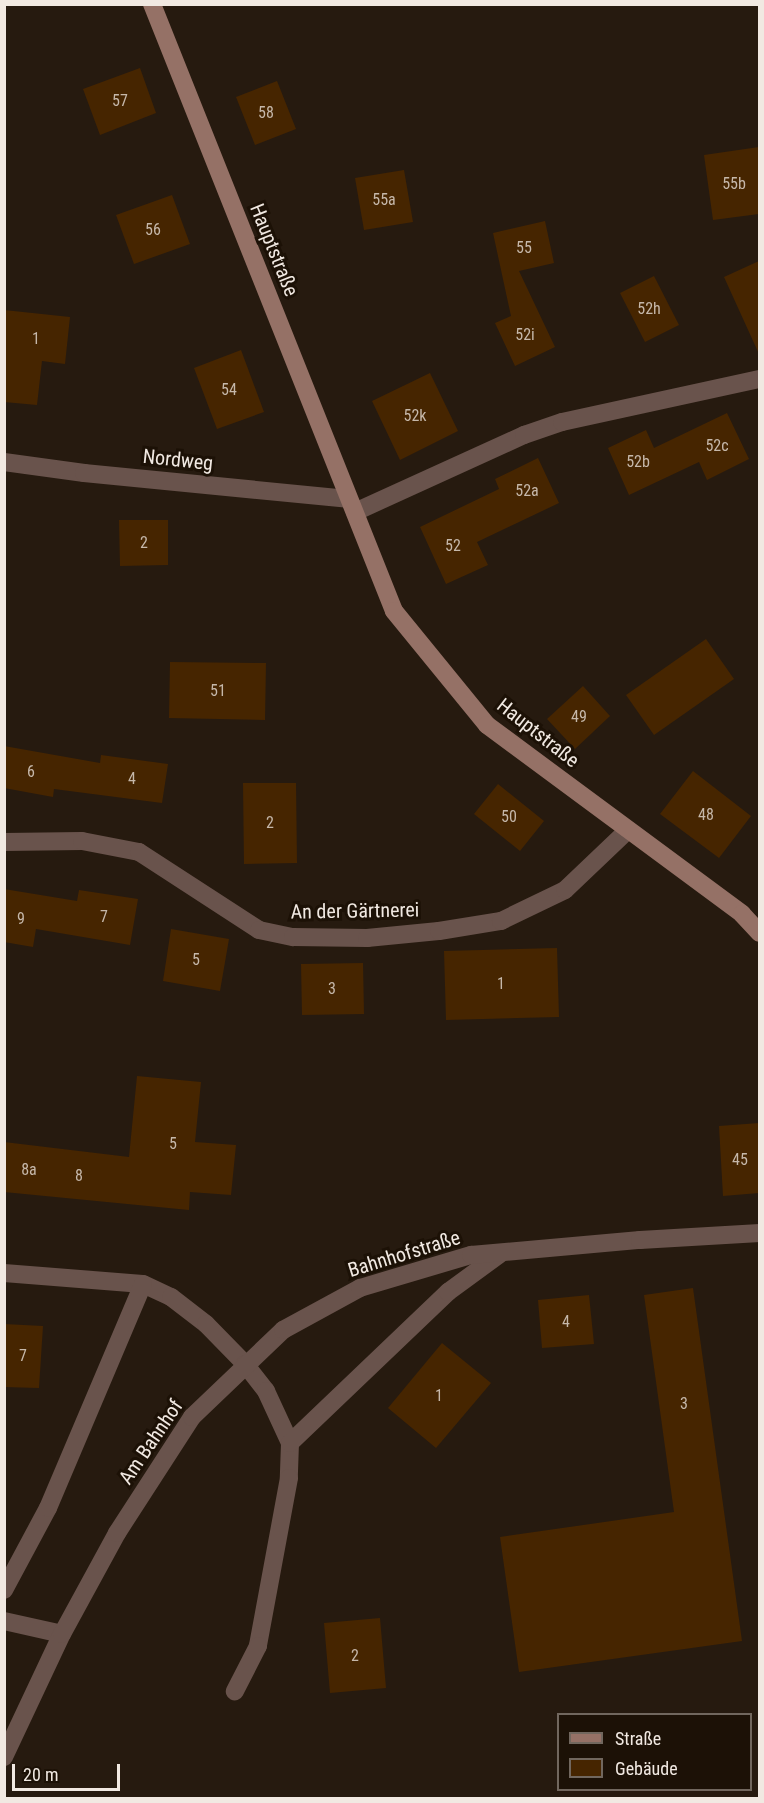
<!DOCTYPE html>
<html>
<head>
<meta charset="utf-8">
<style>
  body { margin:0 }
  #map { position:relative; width:764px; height:1803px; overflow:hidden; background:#261a0f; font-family:"Roboto Condensed",sans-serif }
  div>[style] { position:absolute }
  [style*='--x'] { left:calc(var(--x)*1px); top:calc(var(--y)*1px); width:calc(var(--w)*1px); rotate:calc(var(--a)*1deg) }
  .building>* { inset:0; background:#462500 }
  .street>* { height:18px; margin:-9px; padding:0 9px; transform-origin:9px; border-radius:9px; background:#69534c }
  .secondary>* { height:18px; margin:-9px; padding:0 9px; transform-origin:9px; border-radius:9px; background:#957166 }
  span { translate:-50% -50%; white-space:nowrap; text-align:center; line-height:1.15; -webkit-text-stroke:6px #1c1106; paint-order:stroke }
  .number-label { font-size:16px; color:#c6b8aa }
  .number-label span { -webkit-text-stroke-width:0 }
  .street-label { font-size:20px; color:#f1e9e2 }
  .frame { position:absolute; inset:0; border:6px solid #f1e9e2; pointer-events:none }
  .legend { position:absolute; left:557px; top:1713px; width:195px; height:78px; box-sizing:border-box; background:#1c1106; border:2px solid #71675e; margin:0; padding:8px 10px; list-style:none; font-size:18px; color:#f1e9e2 }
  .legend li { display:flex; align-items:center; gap:12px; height:30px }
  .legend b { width:30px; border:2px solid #71675e }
  .scale { position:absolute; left:12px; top:1764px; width:108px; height:27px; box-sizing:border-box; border:3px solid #f1e9e2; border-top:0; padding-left:8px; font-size:18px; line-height:21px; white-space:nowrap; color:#f1e9e2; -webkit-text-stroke:4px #1c1106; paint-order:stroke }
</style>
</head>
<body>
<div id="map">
  <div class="building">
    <div style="clip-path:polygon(140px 68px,156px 113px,100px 135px,83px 89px)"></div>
    <div style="clip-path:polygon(277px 81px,296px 129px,255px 145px,236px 97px)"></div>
    <div style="clip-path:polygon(759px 147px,759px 214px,713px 220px,704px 155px)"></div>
    <div style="clip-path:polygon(404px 170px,413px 222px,364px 230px,355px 178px)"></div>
    <div style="clip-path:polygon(172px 195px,190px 244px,134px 264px,116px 215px)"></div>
    <div style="clip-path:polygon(545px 221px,554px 263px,519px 271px,555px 347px,515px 366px,495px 323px,511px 316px,493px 233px)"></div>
    <div style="clip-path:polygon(759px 261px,759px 354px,724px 277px)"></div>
    <div style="clip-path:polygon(654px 276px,679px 325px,645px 342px,620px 293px)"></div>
    <div style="clip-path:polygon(4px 310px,70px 317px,65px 364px,42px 361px,37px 405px,4px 402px)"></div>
    <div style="clip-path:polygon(241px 350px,264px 412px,217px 429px,194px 368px)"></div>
    <div style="clip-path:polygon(430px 373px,458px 431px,400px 460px,372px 401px)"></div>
    <div style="clip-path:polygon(727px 413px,749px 459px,707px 480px,699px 462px,629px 495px,608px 448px,646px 430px,654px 448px)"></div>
    <div style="clip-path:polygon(538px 458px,559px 503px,477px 542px,488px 565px,446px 584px,420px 527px,499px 489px,495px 479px)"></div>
    <div style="clip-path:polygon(119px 520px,168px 520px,168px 565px,120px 566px)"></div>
    <div style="clip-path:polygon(706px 639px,734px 679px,654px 735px,626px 695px)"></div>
    <div style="clip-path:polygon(170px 662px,266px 663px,265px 720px,169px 718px)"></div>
    <div style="clip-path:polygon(583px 686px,610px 716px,575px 749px,547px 719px)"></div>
    <div style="clip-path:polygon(4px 746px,100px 763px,101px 755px,168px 764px,162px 803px,54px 789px,53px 797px,4px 788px)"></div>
    <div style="clip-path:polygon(693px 771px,751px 816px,719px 858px,660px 814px)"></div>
    <div style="clip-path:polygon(243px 783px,296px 783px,297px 863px,244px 864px)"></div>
    <div style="clip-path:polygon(498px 784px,544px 821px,520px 851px,474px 814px)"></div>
    <div style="clip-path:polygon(4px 889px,77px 901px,79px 890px,138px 899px,130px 945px,36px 929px,33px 947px,4px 942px)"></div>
    <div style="clip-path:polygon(171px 929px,229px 939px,220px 991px,163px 981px)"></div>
    <div style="clip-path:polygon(557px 948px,559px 1017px,446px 1020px,444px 951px)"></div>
    <div style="clip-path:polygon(363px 963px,364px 1014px,302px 1015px,301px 964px)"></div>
    <div style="clip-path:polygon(137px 1076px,201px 1082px,195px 1142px,236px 1145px,231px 1195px,190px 1192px,189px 1210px,4px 1192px,4px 1142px,129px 1157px)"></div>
    <div style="clip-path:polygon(759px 1123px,759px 1193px,723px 1196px,719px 1126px)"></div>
    <div style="clip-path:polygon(693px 1288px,742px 1641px,519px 1672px,500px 1537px,674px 1512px,644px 1295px)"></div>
    <div style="clip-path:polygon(589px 1295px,594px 1344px,542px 1348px,538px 1300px)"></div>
    <div style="clip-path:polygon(4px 1324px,43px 1326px,39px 1388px,4px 1387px)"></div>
    <div style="clip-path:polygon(442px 1343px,491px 1383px,436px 1448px,388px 1408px)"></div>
    <div style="clip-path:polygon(380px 1618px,386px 1688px,330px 1693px,324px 1623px)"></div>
  </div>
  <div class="street">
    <div style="--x:4;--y:462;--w:81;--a:7.8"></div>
    <div style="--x:84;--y:473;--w:265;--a:5.6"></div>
    <div style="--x:355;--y:512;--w:186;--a:-24.5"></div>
    <div style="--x:524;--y:435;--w:40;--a:-18.9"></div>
    <div style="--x:562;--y:422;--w:203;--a:-12.3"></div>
    <div style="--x:4;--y:842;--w:78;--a:-0.7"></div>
    <div style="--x:82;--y:841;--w:58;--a:10.9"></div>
    <div style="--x:139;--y:852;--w:143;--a:33"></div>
    <div style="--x:259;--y:930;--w:35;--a:12"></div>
    <div style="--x:293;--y:937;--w:74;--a:0.8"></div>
    <div style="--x:367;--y:938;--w:72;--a:-5.6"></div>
    <div style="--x:439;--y:931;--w:63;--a:-9.2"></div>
    <div style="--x:501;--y:921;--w:71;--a:-25.8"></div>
    <div style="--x:565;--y:890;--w:87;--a:-43.6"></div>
    <div style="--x:4;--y:1273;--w:139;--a:4.5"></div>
    <div style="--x:143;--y:1284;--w:31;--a:25"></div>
    <div style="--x:171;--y:1297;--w:44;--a:37.6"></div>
    <div style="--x:206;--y:1324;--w:56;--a:45.7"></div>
    <div style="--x:245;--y:1364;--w:34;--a:52"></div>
    <div style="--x:266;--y:1391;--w:57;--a:65.2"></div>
    <div style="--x:290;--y:1443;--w:35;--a:92"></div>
    <div style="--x:289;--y:1478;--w:171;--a:100.5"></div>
    <div style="--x:258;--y:1646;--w:51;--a:117.1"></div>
    <div style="--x:290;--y:1443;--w:219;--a:-43.7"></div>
    <div style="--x:448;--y:1292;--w:64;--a:-36.2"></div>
    <div style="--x:4;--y:1590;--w:93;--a:-61.8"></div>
    <div style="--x:48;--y:1508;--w:243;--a:-67"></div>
    <div style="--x:4;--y:1621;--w:59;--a:12.6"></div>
    <div style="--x:4;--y:1757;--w:136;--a:-64.8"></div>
    <div style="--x:62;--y:1634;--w:115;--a:-61.4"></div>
    <div style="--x:117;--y:1533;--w:138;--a:-57.1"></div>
    <div style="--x:192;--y:1417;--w:126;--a:-43.7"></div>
    <div style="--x:283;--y:1330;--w:88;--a:-28.6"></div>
    <div style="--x:360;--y:1288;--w:116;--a:-16.6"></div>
    <div style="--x:471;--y:1255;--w:170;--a:-5.1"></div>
    <div style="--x:640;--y:1240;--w:120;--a:-3.3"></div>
  </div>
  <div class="secondary">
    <div style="--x:152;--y:4;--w:653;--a:68.26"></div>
    <div style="--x:394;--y:611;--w:147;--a:50.8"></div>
    <div style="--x:487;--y:725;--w:317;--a:36.5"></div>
    <div style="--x:742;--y:914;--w:26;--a:47"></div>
  </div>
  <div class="number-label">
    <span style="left:120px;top:101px">57</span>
    <span style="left:266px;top:113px">58</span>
    <span style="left:734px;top:184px">55b</span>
    <span style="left:384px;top:200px">55a</span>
    <span style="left:153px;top:230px">56</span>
    <span style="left:524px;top:248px">55</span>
    <span style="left:649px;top:309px">52h</span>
    <span style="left:525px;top:335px">52i</span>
    <span style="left:36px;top:339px">1</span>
    <span style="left:229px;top:390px">54</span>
    <span style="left:415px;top:416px">52k</span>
    <span style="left:717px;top:446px">52c</span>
    <span style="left:638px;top:462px">52b</span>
    <span style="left:527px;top:491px">52a</span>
    <span style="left:144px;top:543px">2</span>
    <span style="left:453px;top:546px">52</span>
    <span style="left:218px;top:691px">51</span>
    <span style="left:579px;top:717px">49</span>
    <span style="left:31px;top:772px">6</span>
    <span style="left:132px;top:779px">4</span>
    <span style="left:706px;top:815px">48</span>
    <span style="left:509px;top:817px">50</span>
    <span style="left:270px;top:823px">2</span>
    <span style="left:104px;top:917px">7</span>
    <span style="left:21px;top:919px">9</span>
    <span style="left:196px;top:960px">5</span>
    <span style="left:501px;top:984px">1</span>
    <span style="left:332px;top:989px">3</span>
    <span style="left:173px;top:1144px">5</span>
    <span style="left:740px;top:1160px">45</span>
    <span style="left:29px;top:1170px">8a</span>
    <span style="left:79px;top:1176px">8</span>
    <span style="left:566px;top:1322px">4</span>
    <span style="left:23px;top:1356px">7</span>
    <span style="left:439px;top:1396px">1</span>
    <span style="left:684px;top:1404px">3</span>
    <span style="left:355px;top:1656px">2</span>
  </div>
  <div class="street-label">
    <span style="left:274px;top:250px;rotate:68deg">Hauptstraße</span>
    <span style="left:178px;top:460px;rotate:6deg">Nordweg</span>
    <span style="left:538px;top:733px;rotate:38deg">Hauptstraße</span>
    <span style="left:355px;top:911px;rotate:-1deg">An der Gärtnerei</span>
    <span style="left:404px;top:1254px;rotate:-17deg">Bahnhofstraße</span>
    <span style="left:151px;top:1442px;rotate:-56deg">Am Bahnhof</span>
  </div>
  <div class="frame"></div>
  <ul class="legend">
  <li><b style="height:8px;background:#957166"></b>Straße</li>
  <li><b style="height:16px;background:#462500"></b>Gebäude</li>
  </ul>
  <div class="scale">20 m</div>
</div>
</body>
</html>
